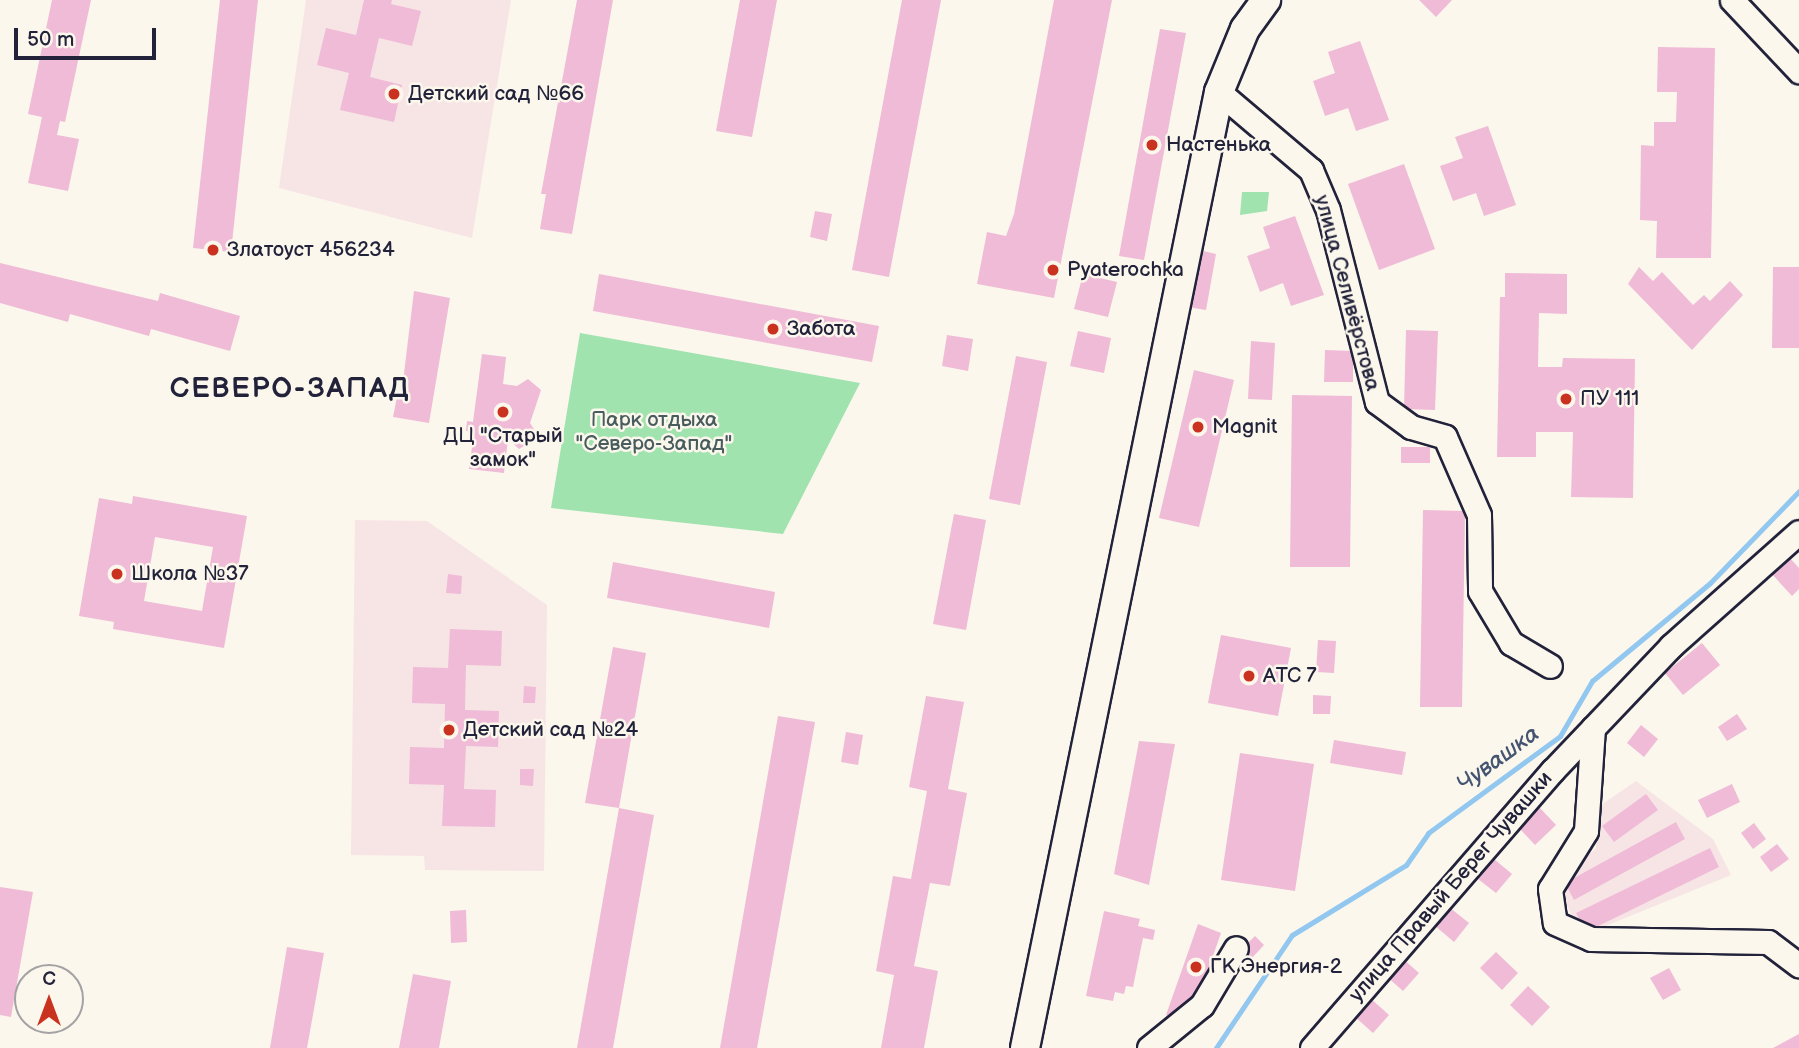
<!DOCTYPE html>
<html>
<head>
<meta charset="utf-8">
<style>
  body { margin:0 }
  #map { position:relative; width:1799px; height:1048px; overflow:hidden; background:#fbf7ec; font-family:"Balsamiq Sans",sans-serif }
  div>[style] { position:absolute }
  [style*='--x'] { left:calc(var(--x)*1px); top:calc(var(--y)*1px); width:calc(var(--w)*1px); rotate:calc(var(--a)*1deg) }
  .built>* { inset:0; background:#f7e5e6 }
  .green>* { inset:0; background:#a0e3ae }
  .stream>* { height:5px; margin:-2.5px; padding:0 2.5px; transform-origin:2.5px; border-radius:2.5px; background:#92c7f0 }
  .building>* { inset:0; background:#efbbd7 }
  .roads { filter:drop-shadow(2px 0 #22223b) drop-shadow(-2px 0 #22223b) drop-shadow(0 2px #22223b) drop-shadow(0 -2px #22223b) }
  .minor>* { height:23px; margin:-11.5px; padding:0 11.5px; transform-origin:11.5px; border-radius:11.5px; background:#fbf7ec }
  .major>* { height:28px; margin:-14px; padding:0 14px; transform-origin:14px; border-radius:14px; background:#fbf7ec }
  .dots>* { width:19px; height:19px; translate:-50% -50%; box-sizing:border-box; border:4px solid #fbf7ec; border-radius:50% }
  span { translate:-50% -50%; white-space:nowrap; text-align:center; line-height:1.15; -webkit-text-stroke:5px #fbf7ec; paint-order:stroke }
  .poi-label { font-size:21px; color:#22223b }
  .left { translate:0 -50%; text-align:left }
  .street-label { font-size:21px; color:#22223b }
  .park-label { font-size:21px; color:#485c5e }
  .water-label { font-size:23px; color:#445471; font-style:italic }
  .district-label { font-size:28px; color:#22223b; font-weight:700; letter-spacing:2px }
  .north { position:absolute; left:14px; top:964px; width:70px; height:70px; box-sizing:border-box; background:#fbf7ec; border:2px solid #a4a2a5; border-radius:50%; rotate:0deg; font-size:19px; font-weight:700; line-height:28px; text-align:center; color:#22223b }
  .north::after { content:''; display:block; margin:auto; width:24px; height:32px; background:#c8321e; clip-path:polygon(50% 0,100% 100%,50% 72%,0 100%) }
  .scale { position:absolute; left:14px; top:28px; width:142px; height:32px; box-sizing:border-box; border:4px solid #22223b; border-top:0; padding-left:9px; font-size:21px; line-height:24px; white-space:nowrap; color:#22223b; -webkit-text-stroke:5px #fbf7ec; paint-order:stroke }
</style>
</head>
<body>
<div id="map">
  <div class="built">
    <div style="clip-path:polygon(306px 0,511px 0,472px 238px,279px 188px)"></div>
    <div style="clip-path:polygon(355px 520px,427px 521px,547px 605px,544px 871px,425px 870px,424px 856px,351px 855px)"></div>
    <div style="clip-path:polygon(1636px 781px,1713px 839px,1731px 875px,1581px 936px,1558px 885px,1596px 848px,1595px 809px)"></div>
  </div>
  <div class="green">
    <div style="clip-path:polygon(1242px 192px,1269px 192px,1267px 211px,1240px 215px)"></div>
    <div style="clip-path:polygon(580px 333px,860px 383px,783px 534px,551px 508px)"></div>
  </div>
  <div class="stream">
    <div style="--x:1216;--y:1048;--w:136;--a:-56.1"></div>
    <div style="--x:1292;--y:935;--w:134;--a:-31.6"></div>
    <div style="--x:1406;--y:865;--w:39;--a:-55"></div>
    <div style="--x:1428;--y:833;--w:164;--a:-36.3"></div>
    <div style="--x:1560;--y:736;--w:64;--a:-59.8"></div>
    <div style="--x:1592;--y:681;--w:153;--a:-39.7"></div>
    <div style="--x:1710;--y:583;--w:128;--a:-45.9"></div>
  </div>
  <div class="building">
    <div style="clip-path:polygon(52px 0,91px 0,65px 122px,60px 121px,57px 135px,79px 139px,68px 191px,28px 183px,42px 117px,28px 114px)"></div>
    <div style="clip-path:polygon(220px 0,258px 0,231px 252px,193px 248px)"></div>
    <div style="clip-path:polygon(364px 0,392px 0,391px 4px,421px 11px,412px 46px,379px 38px,370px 77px,402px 85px,394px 122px,340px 110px,349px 73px,317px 65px,326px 28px,356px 35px)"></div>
    <div style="clip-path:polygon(577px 0,613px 0,572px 234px,540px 229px,546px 194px,541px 194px)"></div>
    <div style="clip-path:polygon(740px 0,777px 0,752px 137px,716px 131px)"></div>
    <div style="clip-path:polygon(902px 0,941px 0,889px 277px,852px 270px)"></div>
    <div style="clip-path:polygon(1054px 0,1112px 0,1054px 298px,977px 284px,987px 232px,1006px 236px,1014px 214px)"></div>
    <div style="clip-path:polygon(1419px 0,1452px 0,1436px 17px)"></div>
    <div style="clip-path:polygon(1160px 29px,1186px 33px,1144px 260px,1119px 256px)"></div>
    <div style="clip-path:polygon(1360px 41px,1389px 120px,1356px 131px,1348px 108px,1325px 116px,1313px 81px,1335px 73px,1328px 52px)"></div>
    <div style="clip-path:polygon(1658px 47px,1715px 48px,1711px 258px,1656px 258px,1657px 221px,1640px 220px,1641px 145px,1654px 146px,1654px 122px,1676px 122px,1677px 92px,1657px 92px)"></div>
    <div style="clip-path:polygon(1488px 126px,1516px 205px,1484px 216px,1476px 193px,1453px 201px,1440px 166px,1463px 158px,1455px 137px)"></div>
    <div style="clip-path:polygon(1404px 164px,1435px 249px,1379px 270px,1348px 184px)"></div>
    <div style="clip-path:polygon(815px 211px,832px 214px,827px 241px,810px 237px)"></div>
    <div style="clip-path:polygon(1295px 216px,1324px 295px,1291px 306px,1283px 283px,1260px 292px,1247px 256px,1270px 248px,1263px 227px)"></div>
    <div style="clip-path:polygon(1199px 250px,1216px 254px,1206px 310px,1188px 307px)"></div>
    <div style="clip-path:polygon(0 263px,158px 301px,160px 293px,240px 316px,230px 351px,151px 329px,149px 336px,70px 314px,68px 322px,0 303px)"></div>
    <div style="clip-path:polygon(1639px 267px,1653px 281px,1662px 272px,1693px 305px,1704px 295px,1710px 301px,1730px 281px,1743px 295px,1692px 350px,1628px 284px)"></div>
    <div style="clip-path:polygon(1773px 267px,1799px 267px,1799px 348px,1772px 348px)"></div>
    <div style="clip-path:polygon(1505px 273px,1567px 274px,1567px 314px,1539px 313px,1538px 367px,1562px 367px,1563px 358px,1635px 359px,1633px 498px,1571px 497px,1573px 432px,1536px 432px,1536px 457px,1497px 457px,1500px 297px,1505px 297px)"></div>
    <div style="clip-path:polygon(599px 274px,879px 326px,872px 362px,593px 311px)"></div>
    <div style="clip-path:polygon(1083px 274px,1117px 282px,1108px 317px,1074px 309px)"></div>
    <div style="clip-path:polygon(414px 291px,450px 298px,429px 423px,393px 417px,397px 397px,401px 398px)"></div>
    <div style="clip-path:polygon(1406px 330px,1438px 331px,1435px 410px,1404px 409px)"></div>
    <div style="clip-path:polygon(1078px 331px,1111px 338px,1104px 373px,1070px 366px)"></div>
    <div style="clip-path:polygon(947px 335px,973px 339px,968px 371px,942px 366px)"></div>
    <div style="clip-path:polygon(1251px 341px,1275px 343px,1272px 400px,1248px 399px)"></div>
    <div style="clip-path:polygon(1325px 350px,1353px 351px,1353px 382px,1324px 382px)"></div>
    <div style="clip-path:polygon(482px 354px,506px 357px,503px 384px,517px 386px,528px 379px,541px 390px,530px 423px,539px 437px,519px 449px,508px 439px,504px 473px,469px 469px,474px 432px,466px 431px,467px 421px,473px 422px)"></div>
    <div style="clip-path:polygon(1016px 356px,1047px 362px,1020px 505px,989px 499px)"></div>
    <div style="clip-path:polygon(1194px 370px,1234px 380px,1199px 527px,1159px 518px)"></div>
    <div style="clip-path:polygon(1292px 395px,1352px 396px,1350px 567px,1290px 567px)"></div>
    <div style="clip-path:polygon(1401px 447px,1430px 447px,1430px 463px,1401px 463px)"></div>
    <div style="clip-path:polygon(evenodd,133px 496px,247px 516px,224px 648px,113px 629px,114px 622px,79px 616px,99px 498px,132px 504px,133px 496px,155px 537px,213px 547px,202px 611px,144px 601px,155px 537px)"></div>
    <div style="clip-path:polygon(1423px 510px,1465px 511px,1462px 707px,1420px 707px)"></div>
    <div style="clip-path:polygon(954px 514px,986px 520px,966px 630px,933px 624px)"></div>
    <div style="clip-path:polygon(1789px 557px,1799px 568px,1799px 589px,1792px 596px,1771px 573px)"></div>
    <div style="clip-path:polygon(613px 562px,775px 592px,769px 628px,607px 598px)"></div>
    <div style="clip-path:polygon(448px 574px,462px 576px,461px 594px,446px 593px)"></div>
    <div style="clip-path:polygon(450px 629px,502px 631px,501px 666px,466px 665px,465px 710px,499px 711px,498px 747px,466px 746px,464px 789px,496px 790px,495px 827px,442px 826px,444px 785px,409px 784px,410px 747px,444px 748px,445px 704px,412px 703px,413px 667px,448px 668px)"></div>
    <div style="clip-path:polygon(1221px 635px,1291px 648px,1278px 716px,1208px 703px)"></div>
    <div style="clip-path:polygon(1318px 640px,1336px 641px,1334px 673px,1316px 672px)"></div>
    <div style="clip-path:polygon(1702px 643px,1720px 665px,1683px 695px,1665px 673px)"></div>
    <div style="clip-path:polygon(613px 647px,646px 653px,619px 808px,585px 803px)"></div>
    <div style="clip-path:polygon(524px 686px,536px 687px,535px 703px,523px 703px)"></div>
    <div style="clip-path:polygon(1313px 695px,1331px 696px,1330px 714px,1313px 714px)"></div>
    <div style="clip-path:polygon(926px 696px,964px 702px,948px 789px,967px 793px,950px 886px,930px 883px,914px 966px,938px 971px,924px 1048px,881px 1048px,894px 975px,876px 971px,893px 876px,911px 879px,927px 791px,909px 787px)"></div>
    <div style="clip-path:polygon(1737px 714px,1747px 729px,1727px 741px,1718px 727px)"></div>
    <div style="clip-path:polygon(778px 716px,815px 722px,757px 1048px,720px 1048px)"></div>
    <div style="clip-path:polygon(1641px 725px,1658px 739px,1644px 757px,1627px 743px)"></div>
    <div style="clip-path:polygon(846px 732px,863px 735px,858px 765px,841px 762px)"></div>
    <div style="clip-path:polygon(1334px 740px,1406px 752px,1402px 775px,1330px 763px)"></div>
    <div style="clip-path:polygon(1139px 741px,1175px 744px,1149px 885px,1114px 874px)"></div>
    <div style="clip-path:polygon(1240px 753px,1314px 764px,1295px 891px,1221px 880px)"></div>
    <div style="clip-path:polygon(520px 769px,534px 769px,533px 786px,520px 785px)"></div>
    <div style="clip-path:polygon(1732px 784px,1740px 802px,1707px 818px,1698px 800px)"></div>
    <div style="clip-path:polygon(1646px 794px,1658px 810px,1614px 842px,1602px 826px)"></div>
    <div style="clip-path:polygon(619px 808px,654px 815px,613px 1048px,577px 1048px)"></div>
    <div style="clip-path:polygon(1540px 808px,1556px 825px,1535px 845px,1519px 828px)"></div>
    <div style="clip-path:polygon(1676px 822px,1685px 839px,1574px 900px,1565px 883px)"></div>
    <div style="clip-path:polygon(1754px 823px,1766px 839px,1753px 849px,1741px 833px)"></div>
    <div style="clip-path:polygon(1777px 844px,1789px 859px,1771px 872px,1760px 857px)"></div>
    <div style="clip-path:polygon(1710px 848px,1719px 867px,1586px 932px,1576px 913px)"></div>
    <div style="clip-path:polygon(1494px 859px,1512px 874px,1496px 893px,1478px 879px)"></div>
    <div style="clip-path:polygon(0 887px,33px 892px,11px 1017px,0 1015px)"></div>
    <div style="clip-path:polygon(1449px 907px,1469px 923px,1454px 942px,1434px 925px)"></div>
    <div style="clip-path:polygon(466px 910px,467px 942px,451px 943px,450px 911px)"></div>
    <div style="clip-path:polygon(1104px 911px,1140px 919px,1138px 926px,1155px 930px,1153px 940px,1143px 938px,1133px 987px,1126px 986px,1124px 994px,1115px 992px,1113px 1001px,1086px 996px)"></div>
    <div style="clip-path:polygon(1198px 924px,1221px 933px,1196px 1004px,1186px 1001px,1179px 1020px,1166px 1015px)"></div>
    <div style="clip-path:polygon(1255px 936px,1264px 945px,1251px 959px,1242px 949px)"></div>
    <div style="clip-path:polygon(287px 947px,324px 953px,307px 1048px,270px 1048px)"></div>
    <div style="clip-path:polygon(1496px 952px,1518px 973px,1502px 990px,1480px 968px)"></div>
    <div style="clip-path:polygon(1402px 958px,1419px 973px,1403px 991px,1386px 976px)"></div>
    <div style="clip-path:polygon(1669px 968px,1681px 990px,1663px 1000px,1650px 978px)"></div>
    <div style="clip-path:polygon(413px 974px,451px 981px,439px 1048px,399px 1048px)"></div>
    <div style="clip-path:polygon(1528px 986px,1550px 1007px,1532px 1026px,1510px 1005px)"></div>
    <div style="clip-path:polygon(1369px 997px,1389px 1015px,1373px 1033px,1353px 1015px)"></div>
    <div style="clip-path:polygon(1799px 1034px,1799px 1048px,1773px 1048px)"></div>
  </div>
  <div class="roads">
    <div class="minor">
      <div style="--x:1732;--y:0;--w:98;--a:46.7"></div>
      <div style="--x:1219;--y:92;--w:121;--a:40.3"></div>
      <div style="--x:1311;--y:170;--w:43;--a:67"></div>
      <div style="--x:1328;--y:210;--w:198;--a:75.7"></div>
      <div style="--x:1377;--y:402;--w:42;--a:36.3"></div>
      <div style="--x:1411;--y:427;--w:35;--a:16"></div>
      <div style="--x:1445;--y:437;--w:85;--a:66.4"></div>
      <div style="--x:1479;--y:515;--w:76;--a:89.2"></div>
      <div style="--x:1480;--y:591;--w:61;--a:59.2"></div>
      <div style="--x:1511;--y:643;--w:45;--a:30.5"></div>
      <div style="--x:1593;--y:728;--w:103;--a:93.9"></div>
      <div style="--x:1586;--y:831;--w:68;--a:121.8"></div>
      <div style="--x:1550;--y:889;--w:34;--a:82"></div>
      <div style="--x:1555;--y:923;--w:39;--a:24"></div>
      <div style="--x:1591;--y:939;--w:177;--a:1"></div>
      <div style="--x:1768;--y:942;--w:39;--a:37"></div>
      <div style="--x:1149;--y:1048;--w:68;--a:-39.1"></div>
      <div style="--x:1202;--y:1005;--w:66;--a:-59.2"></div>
      <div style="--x:1312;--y:1048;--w:368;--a:-49.1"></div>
      <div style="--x:1553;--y:770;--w:171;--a:-46.4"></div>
      <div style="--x:1671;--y:646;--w:171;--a:-41.7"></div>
    </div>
    <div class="major">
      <div style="--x:1025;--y:1048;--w:975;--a:-78.53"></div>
      <div style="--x:1219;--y:92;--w:68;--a:-67.6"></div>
      <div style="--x:1245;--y:29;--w:36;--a:-54"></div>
    </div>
  </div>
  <div class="dots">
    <div style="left:394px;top:94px;background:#c8321e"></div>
    <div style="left:1152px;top:145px;background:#c8321e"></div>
    <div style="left:213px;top:250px;background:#c8321e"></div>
    <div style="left:1053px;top:270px;background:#c8321e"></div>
    <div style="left:773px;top:329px;background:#c8321e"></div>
    <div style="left:1566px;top:399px;background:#c8321e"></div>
    <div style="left:503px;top:412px;background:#c8321e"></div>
    <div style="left:1198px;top:427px;background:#c8321e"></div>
    <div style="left:117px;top:574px;background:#c8321e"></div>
    <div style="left:1249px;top:676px;background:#c8321e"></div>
    <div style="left:449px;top:730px;background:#c8321e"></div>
    <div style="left:1196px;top:967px;background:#c8321e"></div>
  </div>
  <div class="poi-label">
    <span class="left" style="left:408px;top:94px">Детский сад №66</span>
    <span class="left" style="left:1166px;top:145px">Настенька</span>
    <span class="left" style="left:227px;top:250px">Златоуст 456234</span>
    <span class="left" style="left:1067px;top:270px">Pyaterochka</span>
    <span class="left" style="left:787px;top:329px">Забота</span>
    <span class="left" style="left:1580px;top:399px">ПУ 111</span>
    <span class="left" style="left:1212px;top:427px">Magnit</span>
    <span style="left:503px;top:448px">ДЦ "Старый<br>замок"</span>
    <span class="left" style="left:131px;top:574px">Школа №37</span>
    <span class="left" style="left:1263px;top:676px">АТС 7</span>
    <span class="left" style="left:463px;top:730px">Детский сад №24</span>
    <span class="left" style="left:1210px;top:967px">ГК Энергия-2</span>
  </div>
  <div class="street-label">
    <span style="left:1347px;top:293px;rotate:75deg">улица Селивёрстова</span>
    <span style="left:1451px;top:887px;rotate:-49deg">улица Правый Берег Чувашки</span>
  </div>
  <div class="park-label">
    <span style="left:654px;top:432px">Парк отдыха<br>"Северо-Запад"</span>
  </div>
  <div class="water-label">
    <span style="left:1498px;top:759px;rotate:-36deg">Чувашка</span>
  </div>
  <div class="district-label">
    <span style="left:290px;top:389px">СЕВЕРО-ЗАПАД</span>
  </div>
  <div class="north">С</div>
  <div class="scale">50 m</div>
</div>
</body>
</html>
